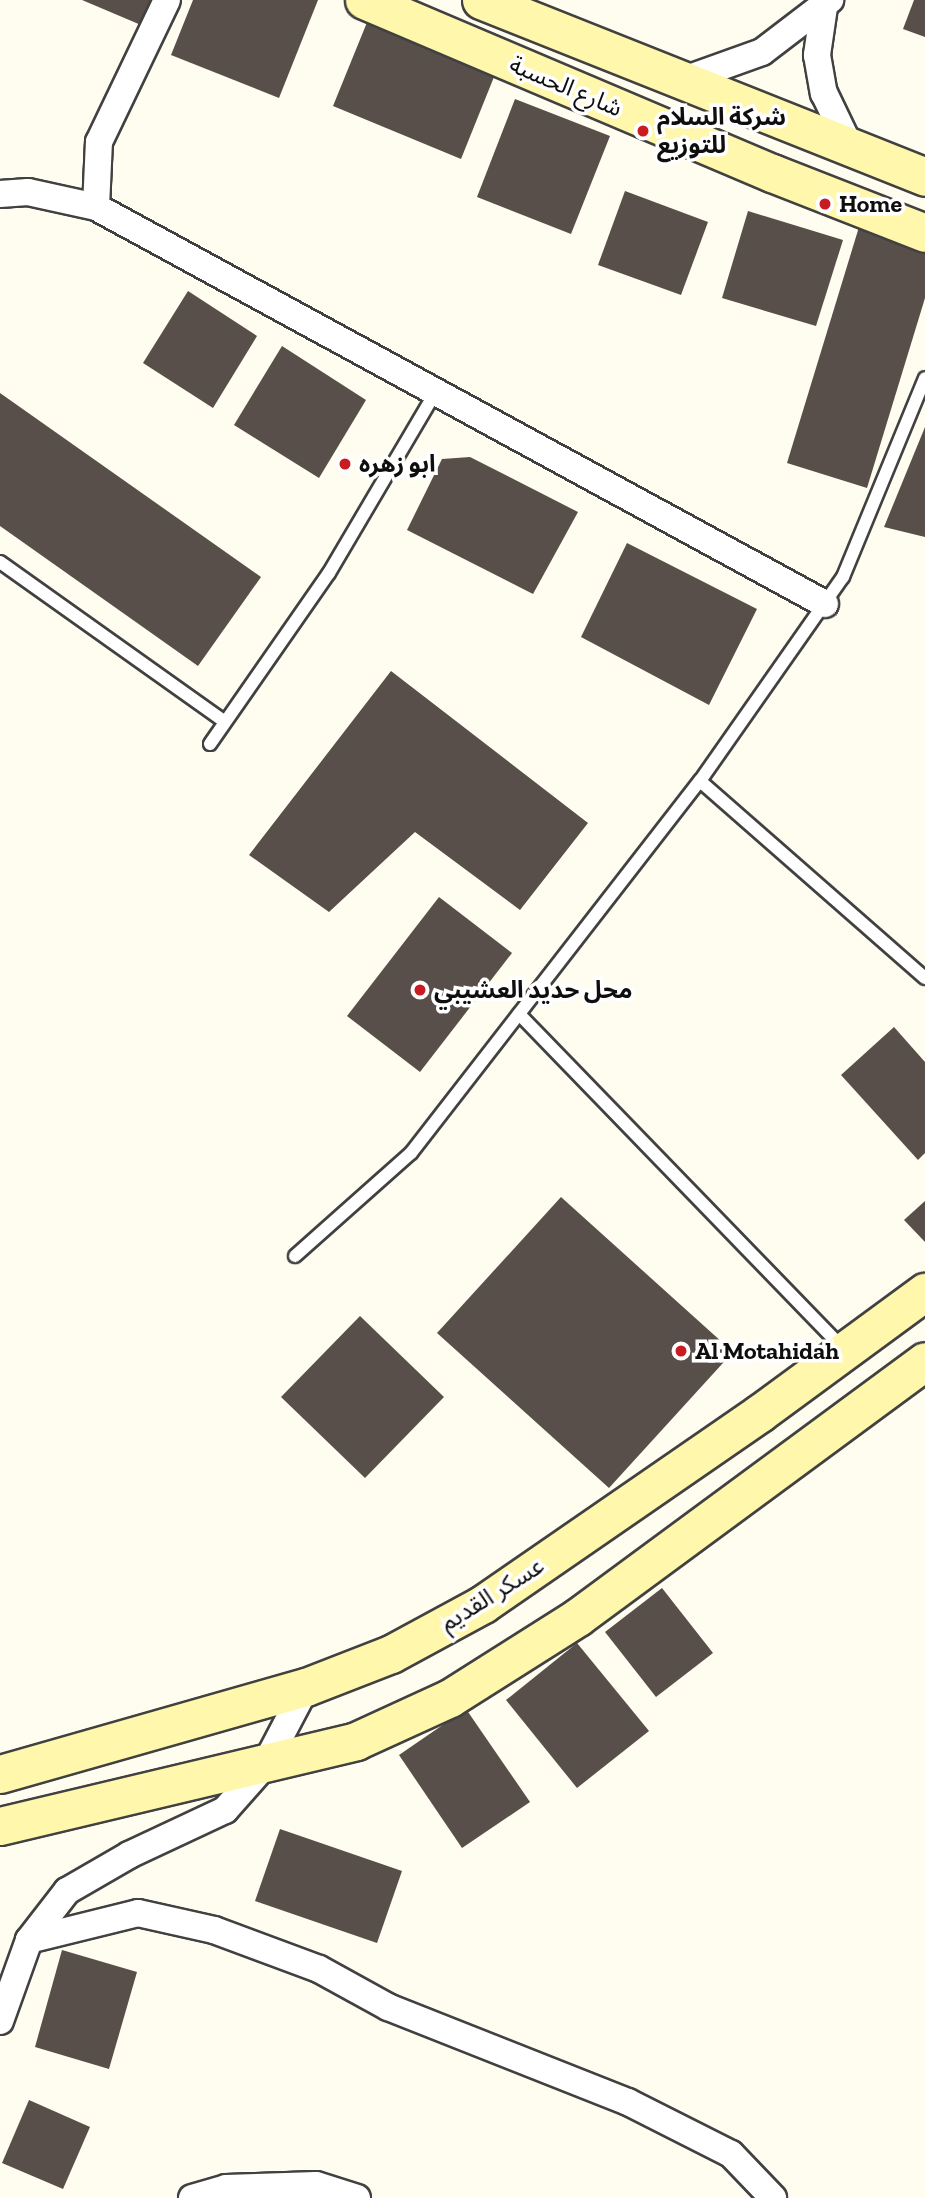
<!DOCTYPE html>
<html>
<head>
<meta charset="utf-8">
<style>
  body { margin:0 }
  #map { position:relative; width:925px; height:2198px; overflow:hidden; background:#fffcf0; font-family:"Zilla Slab","Noto Sans Arabic",serif }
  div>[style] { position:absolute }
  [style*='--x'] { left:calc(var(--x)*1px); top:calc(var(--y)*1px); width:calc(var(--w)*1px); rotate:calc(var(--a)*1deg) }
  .building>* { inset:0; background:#584f4a }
  .roads { filter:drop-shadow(2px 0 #414141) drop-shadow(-2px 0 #414141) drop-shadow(0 2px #414141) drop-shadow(0 -2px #414141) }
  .lane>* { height:12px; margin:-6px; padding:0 6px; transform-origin:6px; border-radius:6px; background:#fff }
  .street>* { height:26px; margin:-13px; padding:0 13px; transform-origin:13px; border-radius:13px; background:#fff }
  .secondary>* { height:37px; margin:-18.5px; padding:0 18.5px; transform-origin:18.5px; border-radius:18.5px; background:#fff7ab }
  .dots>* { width:19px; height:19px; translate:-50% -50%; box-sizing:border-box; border:4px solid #fff; border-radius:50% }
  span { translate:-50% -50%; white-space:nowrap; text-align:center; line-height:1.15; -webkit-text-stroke:7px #fff; paint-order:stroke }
  .street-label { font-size:24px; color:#0e0e0e }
  .poi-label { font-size:24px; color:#0e0e0e; font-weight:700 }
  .left { translate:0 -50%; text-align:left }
</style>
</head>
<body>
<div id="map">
  <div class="building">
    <div style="clip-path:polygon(82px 0,152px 0,141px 25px)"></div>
    <div style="clip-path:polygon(193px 0,318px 0,279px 98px,171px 55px)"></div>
    <div style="clip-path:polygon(914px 0,925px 0,925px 37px,903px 29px)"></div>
    <div style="clip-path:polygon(370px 15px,498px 67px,461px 159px,333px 106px)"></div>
    <div style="clip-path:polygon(515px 99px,610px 136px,571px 234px,477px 197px)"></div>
    <div style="clip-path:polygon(625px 191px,708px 222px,681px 295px,598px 265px)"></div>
    <div style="clip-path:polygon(748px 211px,843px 240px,816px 326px,722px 298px)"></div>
    <div style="clip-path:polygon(859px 227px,925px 247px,925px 298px,867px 488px,787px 463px)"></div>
    <div style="clip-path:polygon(188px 291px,257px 336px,213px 408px,143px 363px)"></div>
    <div style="clip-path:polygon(282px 346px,366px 400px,319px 478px,234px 425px)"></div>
    <div style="clip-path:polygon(0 393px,261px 577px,198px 666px,0 526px)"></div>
    <div style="clip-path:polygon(925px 427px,925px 537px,884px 527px)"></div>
    <div style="clip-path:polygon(470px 457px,578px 512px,533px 594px,407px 530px,442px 459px)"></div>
    <div style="clip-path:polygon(627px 543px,757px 609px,709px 705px,581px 637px)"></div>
    <div style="clip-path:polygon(391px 671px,588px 823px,520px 910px,415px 832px,329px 912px,249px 855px)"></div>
    <div style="clip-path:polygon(439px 897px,512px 953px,420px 1072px,347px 1016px)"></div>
    <div style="clip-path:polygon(894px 1027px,925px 1062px,925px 1153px,918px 1160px,841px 1075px)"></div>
    <div style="clip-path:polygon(561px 1197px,733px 1352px,609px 1488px,437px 1333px)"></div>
    <div style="clip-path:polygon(925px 1201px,925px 1242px,904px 1220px)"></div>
    <div style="clip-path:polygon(360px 1316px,444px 1397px,365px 1478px,281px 1397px)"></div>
    <div style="clip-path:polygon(662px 1588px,713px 1653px,656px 1697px,605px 1632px)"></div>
    <div style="clip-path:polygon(577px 1643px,649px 1731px,577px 1788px,506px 1700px)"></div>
    <div style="clip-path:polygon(466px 1709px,530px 1802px,462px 1848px,399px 1755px)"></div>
    <div style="clip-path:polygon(280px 1829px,402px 1871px,377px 1943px,255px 1901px)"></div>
    <div style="clip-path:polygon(62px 1950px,137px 1972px,109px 2069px,35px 2047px)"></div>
    <div style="clip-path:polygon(29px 2100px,90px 2127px,63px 2189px,2px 2163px)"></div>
  </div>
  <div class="roads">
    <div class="lane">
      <div style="--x:0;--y:562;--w:276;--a:35.4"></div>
      <div style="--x:210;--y:744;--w:208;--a:-55.2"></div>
      <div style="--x:329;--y:573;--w:211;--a:-59.5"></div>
      <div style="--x:700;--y:781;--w:299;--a:41.2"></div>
      <div style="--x:519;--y:1014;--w:465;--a:45.9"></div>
      <div style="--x:295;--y:1256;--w:155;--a:-41.6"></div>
      <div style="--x:411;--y:1153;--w:471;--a:-52.2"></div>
      <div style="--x:700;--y:781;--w:249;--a:-55"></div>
      <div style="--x:843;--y:577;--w:215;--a:-67.6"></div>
    </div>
    <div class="street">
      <div style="--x:824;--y:7;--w:49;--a:98.3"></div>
      <div style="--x:817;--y:55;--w:39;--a:80"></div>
      <div style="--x:824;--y:93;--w:60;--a:64.3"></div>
      <div style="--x:681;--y:81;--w:86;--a:-19.7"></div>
      <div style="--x:762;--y:52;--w:86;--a:-37.4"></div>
      <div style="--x:0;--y:194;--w:28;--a:-4"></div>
      <div style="--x:28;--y:192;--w:70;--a:12.4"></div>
      <div style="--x:96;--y:207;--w:830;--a:28.57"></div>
      <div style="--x:96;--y:207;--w:65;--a:-87.4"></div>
      <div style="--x:99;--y:142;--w:157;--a:-64.4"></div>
      <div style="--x:29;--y:1940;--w:112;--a:-13.9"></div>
      <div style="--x:138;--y:1913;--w:78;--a:12.6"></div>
      <div style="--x:214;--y:1930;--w:112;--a:20.4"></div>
      <div style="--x:319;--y:1969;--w:79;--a:28.8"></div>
      <div style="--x:388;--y:2007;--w:258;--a:21.6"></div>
      <div style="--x:628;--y:2102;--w:115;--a:26.8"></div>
      <div style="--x:731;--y:2154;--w:61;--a:46.3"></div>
      <div style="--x:0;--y:2021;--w:86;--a:-70.3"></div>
      <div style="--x:29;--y:1940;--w:62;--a:-52.2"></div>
      <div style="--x:67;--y:1891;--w:72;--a:-30.1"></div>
      <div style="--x:129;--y:1855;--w:106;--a:-25.1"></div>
      <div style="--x:225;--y:1810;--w:60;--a:-48.4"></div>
      <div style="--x:265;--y:1765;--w:88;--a:-62.3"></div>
      <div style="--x:192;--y:2198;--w:35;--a:-16"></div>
      <div style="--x:226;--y:2188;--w:90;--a:-1.9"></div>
      <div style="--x:316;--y:2185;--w:43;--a:17.6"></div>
    </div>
    <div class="secondary">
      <div style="--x:364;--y:0;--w:443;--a:23"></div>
      <div style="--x:772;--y:173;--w:164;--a:21.4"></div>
      <div style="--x:481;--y:0;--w:478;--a:21.7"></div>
      <div style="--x:0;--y:1774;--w:318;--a:-15.9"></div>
      <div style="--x:306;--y:1687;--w:91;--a:-21.2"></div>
      <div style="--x:391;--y:1654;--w:105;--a:-28.5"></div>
      <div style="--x:483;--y:1604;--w:336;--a:-34.6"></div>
      <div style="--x:760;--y:1413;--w:205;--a:-36.3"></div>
      <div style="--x:0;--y:1826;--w:366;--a:-13.4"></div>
      <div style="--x:356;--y:1741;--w:103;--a:-24.6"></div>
      <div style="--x:450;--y:1698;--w:151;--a:-32.3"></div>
      <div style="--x:578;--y:1617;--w:431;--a:-36.4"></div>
    </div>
  </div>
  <div class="dots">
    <div style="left:643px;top:131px;background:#c91c21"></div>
    <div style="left:825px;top:204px;background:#c91c21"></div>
    <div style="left:345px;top:464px;background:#c91c21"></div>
    <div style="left:420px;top:990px;background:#c91c21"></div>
    <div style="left:681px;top:1351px;background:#c91c21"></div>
  </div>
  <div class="street-label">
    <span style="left:566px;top:86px;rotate:23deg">شارع الحسبة</span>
    <span style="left:492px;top:1594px;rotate:-32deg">عسكر القديم</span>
  </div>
  <div class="poi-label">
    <span class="left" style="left:657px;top:131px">شركة السلام<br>للتوزيع</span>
    <span class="left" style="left:839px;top:204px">Home</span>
    <span class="left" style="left:359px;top:464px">ابو زهره</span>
    <span class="left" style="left:434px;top:990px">محل حديد العشيبي</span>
    <span class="left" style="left:695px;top:1351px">Al Motahidah</span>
  </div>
</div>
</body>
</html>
